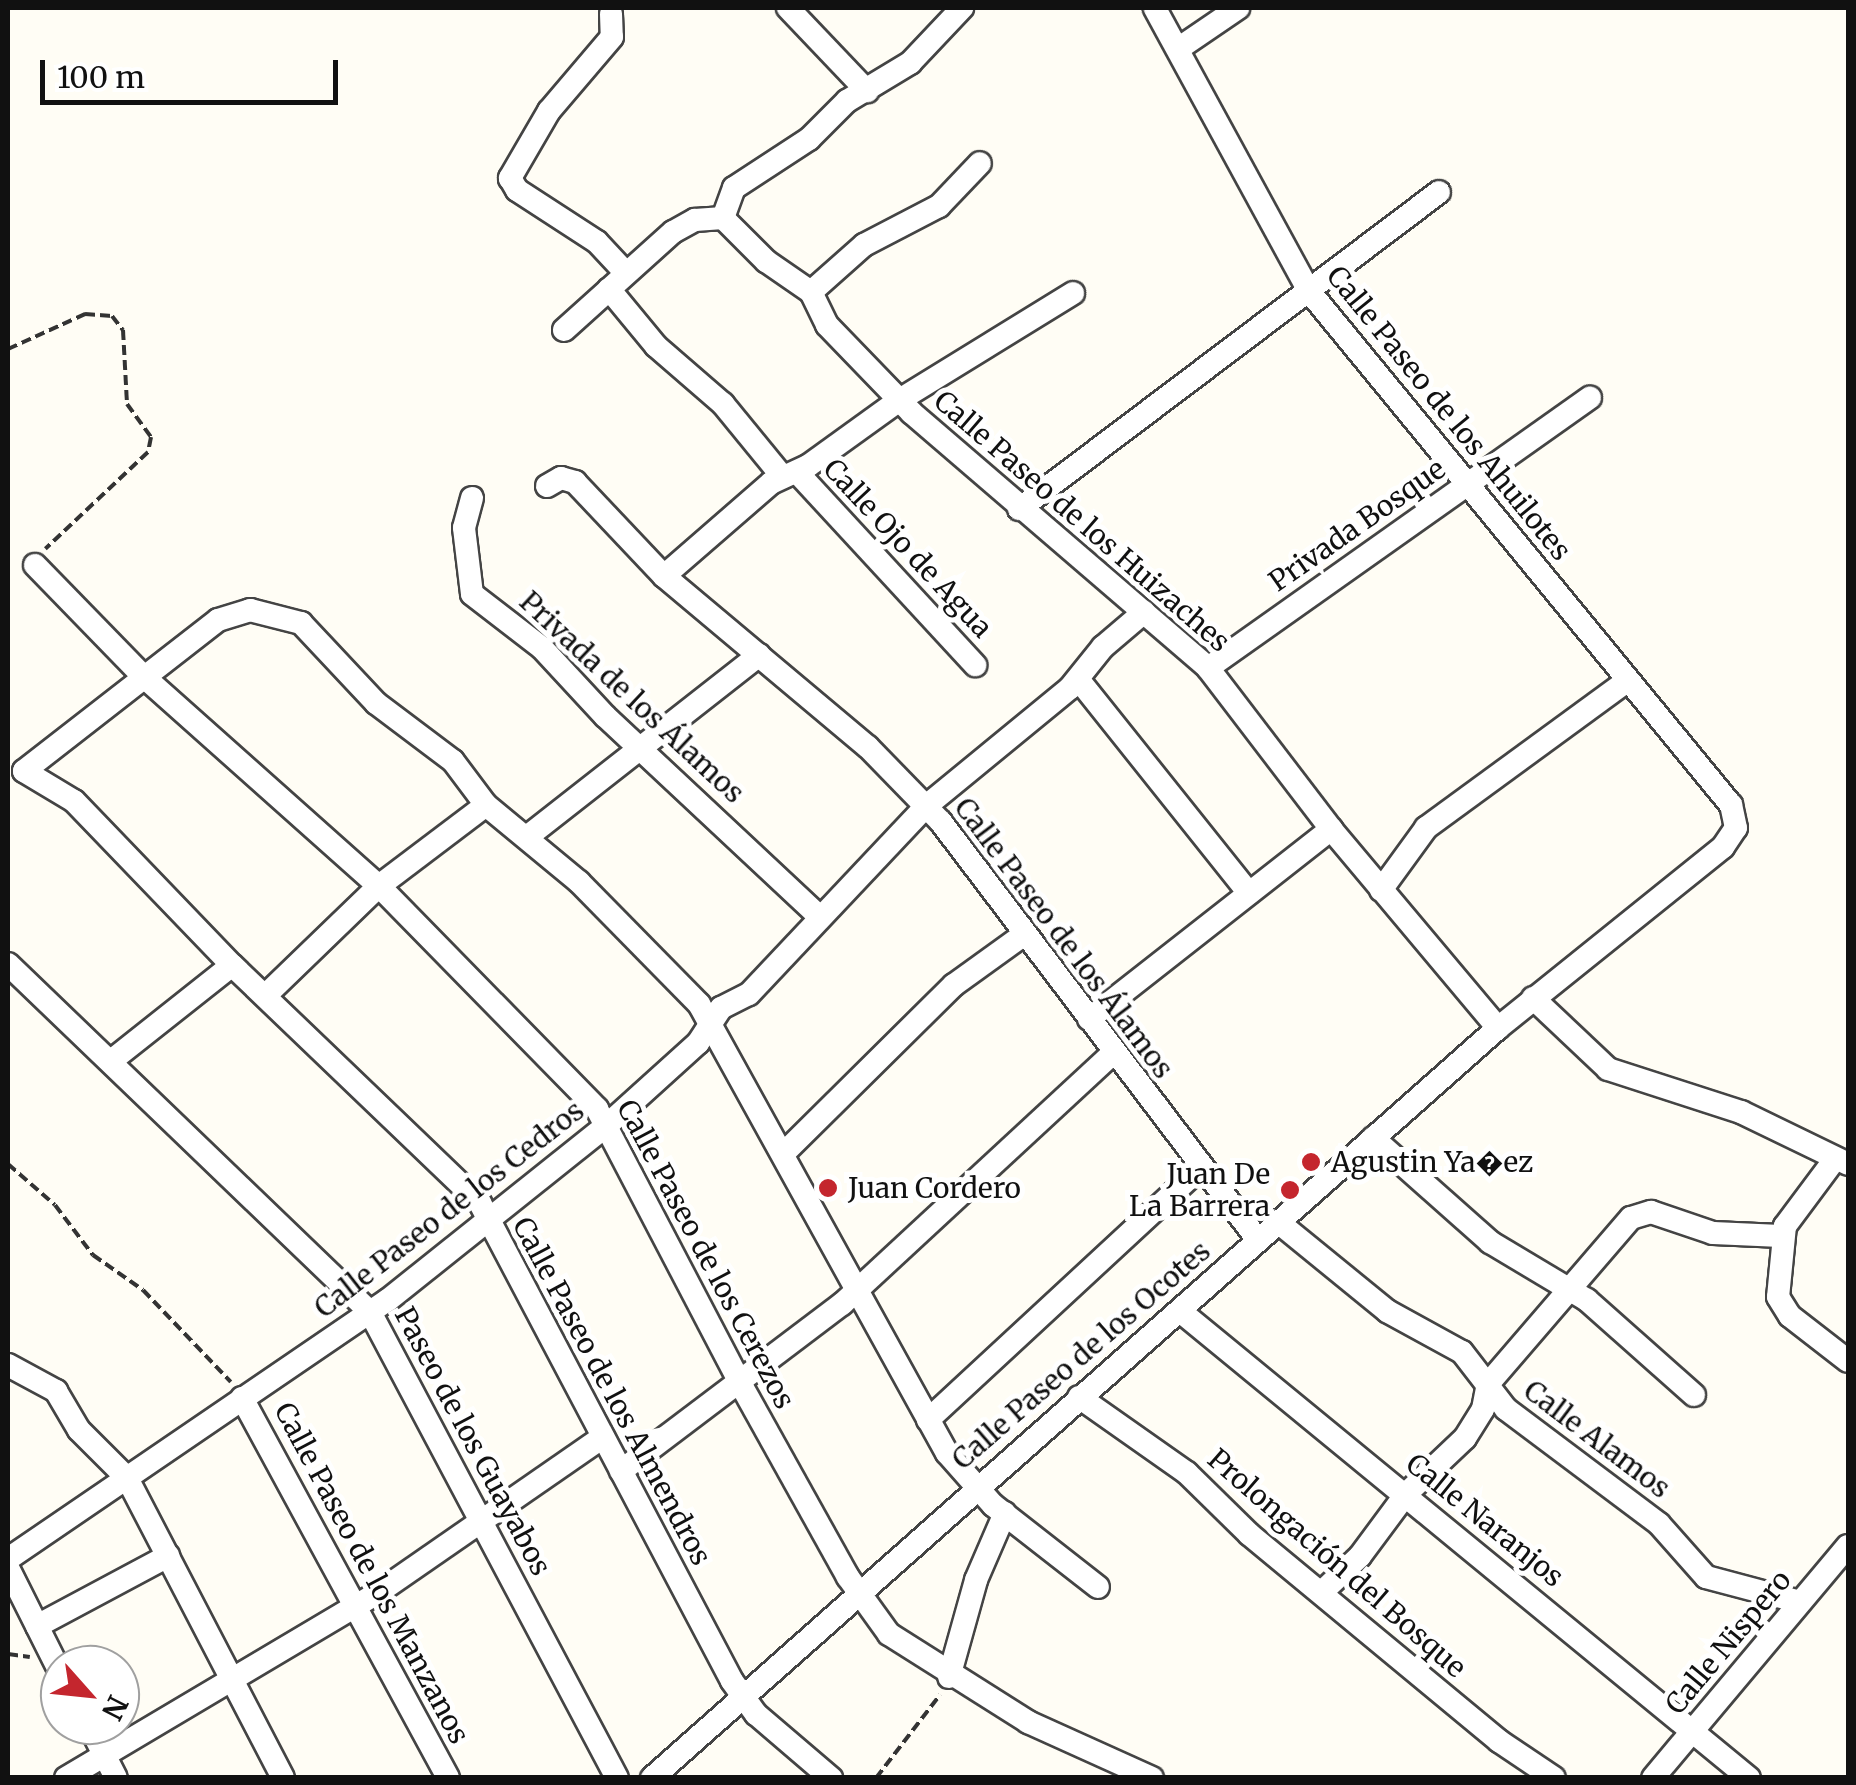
<!DOCTYPE html>
<html>
<head>
<meta charset="utf-8">
<style>
  body { margin:0 }
  #map { position:relative; width:1856px; height:1785px; overflow:hidden; background:#fffdf5; font-family:Merriweather,serif }
  div>[style] { position:absolute }
  [style*='--x'] { left:calc(var(--x)*1px); top:calc(var(--y)*1px); width:calc(var(--w)*1px); rotate:calc(var(--a)*1deg) }
  .path>* { height:4px; margin-top:-2px; transform-origin:0; background:repeating-linear-gradient(90deg,#333 0 10px,transparent 0 15px) }
  .roads { filter:drop-shadow(2px 0 #444) drop-shadow(-2px 0 #444) drop-shadow(0 2px #444) drop-shadow(0 -2px #444) }
  .minor>* { height:22px; margin:-11px; padding:0 11px; transform-origin:11px; border-radius:11px; background:#fff }
  .dots>* { width:28px; height:28px; translate:-50% -50%; box-sizing:border-box; border:5px solid #fff; border-radius:50% }
  span { translate:-50% -50%; white-space:nowrap; text-align:center; line-height:1.15; -webkit-text-stroke:10px #fff; paint-order:stroke }
  .street-label { font-size:28px; color:#111 }
  .poi-label { font-size:28px; color:#111 }
  .left { translate:0 -50%; text-align:left }
  .right { translate:-100% -50%; text-align:right }
  .frame { position:absolute; inset:0; border:10px solid #111; pointer-events:none }
  .north { position:absolute; left:40px; top:1645px; width:100px; height:100px; box-sizing:border-box; background:#fff; border:2px solid #a0a0a0; border-radius:50%; rotate:117deg; font-size:28px; font-weight:700; line-height:40px; text-align:center; color:#111 }
  .north::after { content:''; display:block; margin:auto; width:35px; height:45px; background:#c4262e; clip-path:polygon(50% 0,100% 100%,50% 72%,0 100%) }
  .scale { position:absolute; left:40px; top:60px; width:298px; height:45px; box-sizing:border-box; border:5px solid #111; border-top:0; padding-left:12px; font-size:30px; line-height:35px; white-space:nowrap; color:#111; -webkit-text-stroke:8px #fff; paint-order:stroke }
</style>
</head>
<body>
<div id="map">
  <div class="path">
    <div style="--x:8;--y:349;--w:85;--a:-24.4"></div>
    <div style="--x:85;--y:314;--w:27;--a:4"></div>
    <div style="--x:112;--y:316;--w:18;--a:52"></div>
    <div style="--x:123;--y:330;--w:74;--a:86.9"></div>
    <div style="--x:127;--y:404;--w:41;--a:54"></div>
    <div style="--x:151;--y:437;--w:15;--a:101"></div>
    <div style="--x:148;--y:452;--w:141;--a:136.7"></div>
    <div style="--x:8;--y:1164;--w:62;--a:41.1"></div>
    <div style="--x:55;--y:1205;--w:63;--a:52.8"></div>
    <div style="--x:93;--y:1255;--w:61;--a:35"></div>
    <div style="--x:143;--y:1290;--w:127;--a:46.3"></div>
    <div style="--x:8;--y:1654;--w:22;--a:8"></div>
    <div style="--x:876;--y:1778;--w:105;--a:-52.4"></div>
  </div>
  <div class="roads">
    <div class="minor">
      <div style="--x:788;--y:8;--w:115;--a:46.4"></div>
      <div style="--x:611;--y:14;--w:23;--a:88"></div>
      <div style="--x:612;--y:37;--w:97;--a:130.4"></div>
      <div style="--x:549;--y:111;--w:78;--a:120.2"></div>
      <div style="--x:510;--y:178;--w:14;--a:60"></div>
      <div style="--x:517;--y:190;--w:95;--a:33"></div>
      <div style="--x:597;--y:242;--w:42;--a:46.9"></div>
      <div style="--x:1178;--y:49;--w:73;--a:-34.3"></div>
      <div style="--x:723;--y:218;--w:61;--a:45"></div>
      <div style="--x:766;--y:261;--w:55;--a:34.6"></div>
      <div style="--x:811;--y:292;--w:37;--a:64"></div>
      <div style="--x:827;--y:325;--w:122;--a:46"></div>
      <div style="--x:912;--y:413;--w:391;--a:40.7"></div>
      <div style="--x:1208;--y:668;--w:203;--a:52.6"></div>
      <div style="--x:1331;--y:829;--w:260;--a:50"></div>
      <div style="--x:723;--y:218;--w:32;--a:-70"></div>
      <div style="--x:734;--y:188;--w:90;--a:-33.2"></div>
      <div style="--x:809;--y:139;--w:54;--a:-45"></div>
      <div style="--x:847;--y:101;--w:74;--a:-31.1"></div>
      <div style="--x:910;--y:63;--w:76;--a:-46.6"></div>
      <div style="--x:609;--y:289;--w:74;--a:50.5"></div>
      <div style="--x:656;--y:346;--w:89;--a:40.9"></div>
      <div style="--x:723;--y:404;--w:93;--a:50.7"></div>
      <div style="--x:811;--y:292;--w:71;--a:-41.6"></div>
      <div style="--x:864;--y:245;--w:85;--a:-27.5"></div>
      <div style="--x:939;--y:206;--w:59;--a:-46.4"></div>
      <div style="--x:564;--y:330;--w:147;--a:-42"></div>
      <div style="--x:673;--y:232;--w:25;--a:-29"></div>
      <div style="--x:695;--y:220;--w:28;--a:-4"></div>
      <div style="--x:797;--y:472;--w:263;--a:47.3"></div>
      <div style="--x:547;--y:486;--w:16;--a:-30"></div>
      <div style="--x:561;--y:478;--w:15;--a:16"></div>
      <div style="--x:575;--y:482;--w:129;--a:46.6"></div>
      <div style="--x:664;--y:576;--w:266;--a:40"></div>
      <div style="--x:868;--y:747;--w:105;--a:45.8"></div>
      <div style="--x:941;--y:822;--w:525;--a:52.82"></div>
      <div style="--x:472;--y:498;--w:31;--a:105"></div>
      <div style="--x:464;--y:528;--w:66;--a:83.1"></div>
      <div style="--x:472;--y:594;--w:88;--a:37.6"></div>
      <div style="--x:542;--y:648;--w:93;--a:47.2"></div>
      <div style="--x:605;--y:716;--w:291;--a:43.1"></div>
      <div style="--x:1019;--y:509;--w:526;--a:-37.04"></div>
      <div style="--x:35;--y:565;--w:155;--a:45.8"></div>
      <div style="--x:143;--y:676;--w:316;--a:41.7"></div>
      <div style="--x:379;--y:886;--w:312;--a:45.6"></div>
      <div style="--x:597;--y:1109;--w:309;--a:62.4"></div>
      <div style="--x:740;--y:1383;--w:222;--a:60.9"></div>
      <div style="--x:848;--y:1577;--w:70;--a:54.3"></div>
      <div style="--x:889;--y:1634;--w:165;--a:32.3"></div>
      <div style="--x:1028;--y:1722;--w:136;--a:24.3"></div>
      <div style="--x:664;--y:576;--w:142;--a:-41"></div>
      <div style="--x:771;--y:483;--w:41;--a:-24.7"></div>
      <div style="--x:808;--y:466;--w:115;--a:-35.8"></div>
      <div style="--x:901;--y:399;--w:202;--a:-31.6"></div>
      <div style="--x:1208;--y:668;--w:468;--a:-35.3"></div>
      <div style="--x:1078;--y:679;--w:274;--a:51.4"></div>
      <div style="--x:24;--y:771;--w:246;--a:-37.9"></div>
      <div style="--x:218;--y:620;--w:34;--a:-17"></div>
      <div style="--x:250;--y:610;--w:53;--a:14.3"></div>
      <div style="--x:301;--y:623;--w:110;--a:46.8"></div>
      <div style="--x:376;--y:703;--w:96;--a:37"></div>
      <div style="--x:453;--y:761;--w:55;--a:53.1"></div>
      <div style="--x:486;--y:805;--w:121;--a:39.6"></div>
      <div style="--x:579;--y:882;--w:171;--a:45.5"></div>
      <div style="--x:699;--y:1004;--w:513;--a:61.09"></div>
      <div style="--x:947;--y:1453;--w:69;--a:48.5"></div>
      <div style="--x:993;--y:1505;--w:133;--a:38"></div>
      <div style="--x:24;--y:771;--w:58;--a:31"></div>
      <div style="--x:74;--y:801;--w:228;--a:46.1"></div>
      <div style="--x:232;--y:965;--w:344;--a:43.8"></div>
      <div style="--x:480;--y:1203;--w:540;--a:62.2"></div>
      <div style="--x:732;--y:1681;--w:41;--a:54"></div>
      <div style="--x:756;--y:1714;--w:99;--a:40.5"></div>
      <div style="--x:527;--y:837;--w:295;--a:-38.1"></div>
      <div style="--x:1381;--y:890;--w:77;--a:-54"></div>
      <div style="--x:1426;--y:828;--w:250;--a:-36.2"></div>
      <div style="--x:8;--y:964;--w:502;--a:43.87"></div>
      <div style="--x:370;--y:1312;--w:527;--a:62.07"></div>
      <div style="--x:266;--y:995;--w:157;--a:-44"></div>
      <div style="--x:379;--y:886;--w:134;--a:-37.1"></div>
      <div style="--x:1533;--y:998;--w:103;--a:43.4"></div>
      <div style="--x:1608;--y:1069;--w:140;--a:17.9"></div>
      <div style="--x:1741;--y:1112;--w:119;--a:25.9"></div>
      <div style="--x:1089;--y:1019;--w:308;--a:-38.1"></div>
      <div style="--x:111;--y:1061;--w:154;--a:-38.4"></div>
      <div style="--x:1373;--y:1138;--w:157;--a:41.6"></div>
      <div style="--x:1490;--y:1242;--w:113;--a:30.9"></div>
      <div style="--x:1587;--y:1300;--w:143;--a:41.6"></div>
      <div style="--x:784;--y:1153;--w:239;--a:-44.7"></div>
      <div style="--x:954;--y:985;--w:84;--a:-35.8"></div>
      <div style="--x:1835;--y:1159;--w:84;--a:126.7"></div>
      <div style="--x:1785;--y:1226;--w:71;--a:95.6"></div>
      <div style="--x:1778;--y:1297;--w:22;--a:58"></div>
      <div style="--x:1790;--y:1316;--w:73;--a:37.8"></div>
      <div style="--x:1278;--y:1222;--w:141;--a:39.2"></div>
      <div style="--x:1387;--y:1311;--w:85;--a:28.7"></div>
      <div style="--x:1462;--y:1352;--w:72;--a:52.3"></div>
      <div style="--x:1506;--y:1409;--w:191;--a:36.9"></div>
      <div style="--x:1659;--y:1524;--w:71;--a:48.4"></div>
      <div style="--x:1706;--y:1577;--w:97;--a:14.9"></div>
      <div style="--x:1180;--y:1311;--w:736;--a:39.38"></div>
      <div style="--x:8;--y:1365;--w:55;--a:28.4"></div>
      <div style="--x:56;--y:1391;--w:45;--a:59.5"></div>
      <div style="--x:79;--y:1430;--w:68;--a:45"></div>
      <div style="--x:127;--y:1478;--w:338;--a:62.5"></div>
      <div style="--x:1079;--y:1397;--w:132;--a:35.1"></div>
      <div style="--x:1187;--y:1473;--w:87;--a:44.5"></div>
      <div style="--x:1249;--y:1534;--w:325;--a:39.6"></div>
      <div style="--x:1499;--y:1741;--w:66;--a:33.9"></div>
      <div style="--x:242;--y:1398;--w:432;--a:61.5"></div>
      <div style="--x:928;--y:1420;--w:372;--a:-42.8"></div>
      <div style="--x:621;--y:1471;--w:277;--a:-37.1"></div>
      <div style="--x:842;--y:1304;--w:371;--a:-42.8"></div>
      <div style="--x:8;--y:1559;--w:460;--a:-34.3"></div>
      <div style="--x:388;--y:1300;--w:278;--a:-38.6"></div>
      <div style="--x:605;--y:1127;--w:125;--a:-42.1"></div>
      <div style="--x:698;--y:1043;--w:42;--a:-56.7"></div>
      <div style="--x:721;--y:1008;--w:31;--a:-27"></div>
      <div style="--x:749;--y:994;--w:257;--a:-46.7"></div>
      <div style="--x:925;--y:807;--w:188;--a:-39.4"></div>
      <div style="--x:1070;--y:688;--w:53;--a:-51.2"></div>
      <div style="--x:1103;--y:647;--w:54;--a:-40.5"></div>
      <div style="--x:8;--y:1568;--w:116;--a:63.4"></div>
      <div style="--x:1323;--y:1591;--w:51;--a:-43.4"></div>
      <div style="--x:1360;--y:1556;--w:77;--a:-53.4"></div>
      <div style="--x:1406;--y:1494;--w:81;--a:-43.5"></div>
      <div style="--x:1465;--y:1438;--w:34;--a:-58"></div>
      <div style="--x:1483;--y:1409;--w:25;--a:-79"></div>
      <div style="--x:1488;--y:1384;--w:219;--a:-49.3"></div>
      <div style="--x:1631;--y:1218;--w:21;--a:-17"></div>
      <div style="--x:1651;--y:1212;--w:65;--a:18.7"></div>
      <div style="--x:1713;--y:1233;--w:68;--a:2.5"></div>
      <div style="--x:37;--y:1626;--w:149;--a:-28.1"></div>
      <div style="--x:949;--y:1677;--w:101;--a:-74.4"></div>
      <div style="--x:976;--y:1580;--w:73;--a:-66.6"></div>
      <div style="--x:89;--y:1725;--w:59;--a:63"></div>
      <div style="--x:66;--y:1778;--w:364;--a:-30.7"></div>
      <div style="--x:379;--y:1592;--w:272;--a:-34.7"></div>
      <div style="--x:652;--y:1778;--w:1131;--a:-41.56"></div>
      <div style="--x:1498;--y:1028;--w:289;--a:-38.8"></div>
      <div style="--x:1723;--y:847;--w:23;--a:-56"></div>
      <div style="--x:1736;--y:828;--w:24;--a:-102"></div>
      <div style="--x:1731;--y:805;--w:665;--a:-129.39"></div>
      <div style="--x:1309;--y:291;--w:322;--a:-118.6"></div>
      <div style="--x:1653;--y:1778;--w:303;--a:-50"></div>
    </div>
  </div>
  <div class="dots">
    <div style="left:1311px;top:1162px;background:#c4262e"></div>
    <div style="left:828px;top:1188px;background:#c4262e"></div>
    <div style="left:1290px;top:1190px;background:#c4262e"></div>
  </div>
  <div class="street-label">
    <span style="left:1449px;top:413px;rotate:51deg">Calle Paseo de los Ahuilotes</span>
    <span style="left:1082px;top:521px;rotate:41deg">Calle Paseo de los Huizaches</span>
    <span style="left:1357px;top:525px;rotate:-35deg">Privada Bosque</span>
    <span style="left:908px;top:548px;rotate:47deg">Calle Ojo de Agua</span>
    <span style="left:632px;top:697px;rotate:43deg">Privada de los Álamos</span>
    <span style="left:1064px;top:938px;rotate:53deg">Calle Paseo de los Álamos</span>
    <span style="left:449px;top:1209px;rotate:-38deg">Calle Paseo de los Cedros</span>
    <span style="left:706px;top:1254px;rotate:62deg">Calle Paseo de los Cerezos</span>
    <span style="left:1081px;top:1355px;rotate:-41deg">Calle Paseo de los Ocotes</span>
    <span style="left:612px;top:1391px;rotate:62deg">Calle Paseo de los Almendros</span>
    <span style="left:1597px;top:1439px;rotate:37deg">Calle Alamos</span>
    <span style="left:473px;top:1441px;rotate:62deg">Paseo de los Guayabos</span>
    <span style="left:1485px;top:1520px;rotate:39deg">Calle Naranjos</span>
    <span style="left:1337px;top:1563px;rotate:41deg">Prolongación del Bosque</span>
    <span style="left:372px;top:1573px;rotate:62deg">Calle Paseo de los Manzanos</span>
    <span style="left:1728px;top:1642px;rotate:-50deg">Calle Nispero</span>
  </div>
  <div class="poi-label">
    <span class="left" style="left:1331px;top:1162px">Agustin Ya�ez</span>
    <span class="right" style="left:1270px;top:1190px">Juan De<br>La Barrera</span>
    <span class="left" style="left:848px;top:1188px">Juan Cordero</span>
  </div>
  <div class="frame"></div>
  <div class="north">N</div>
  <div class="scale">100 m</div>
</div>
</body>
</html>
